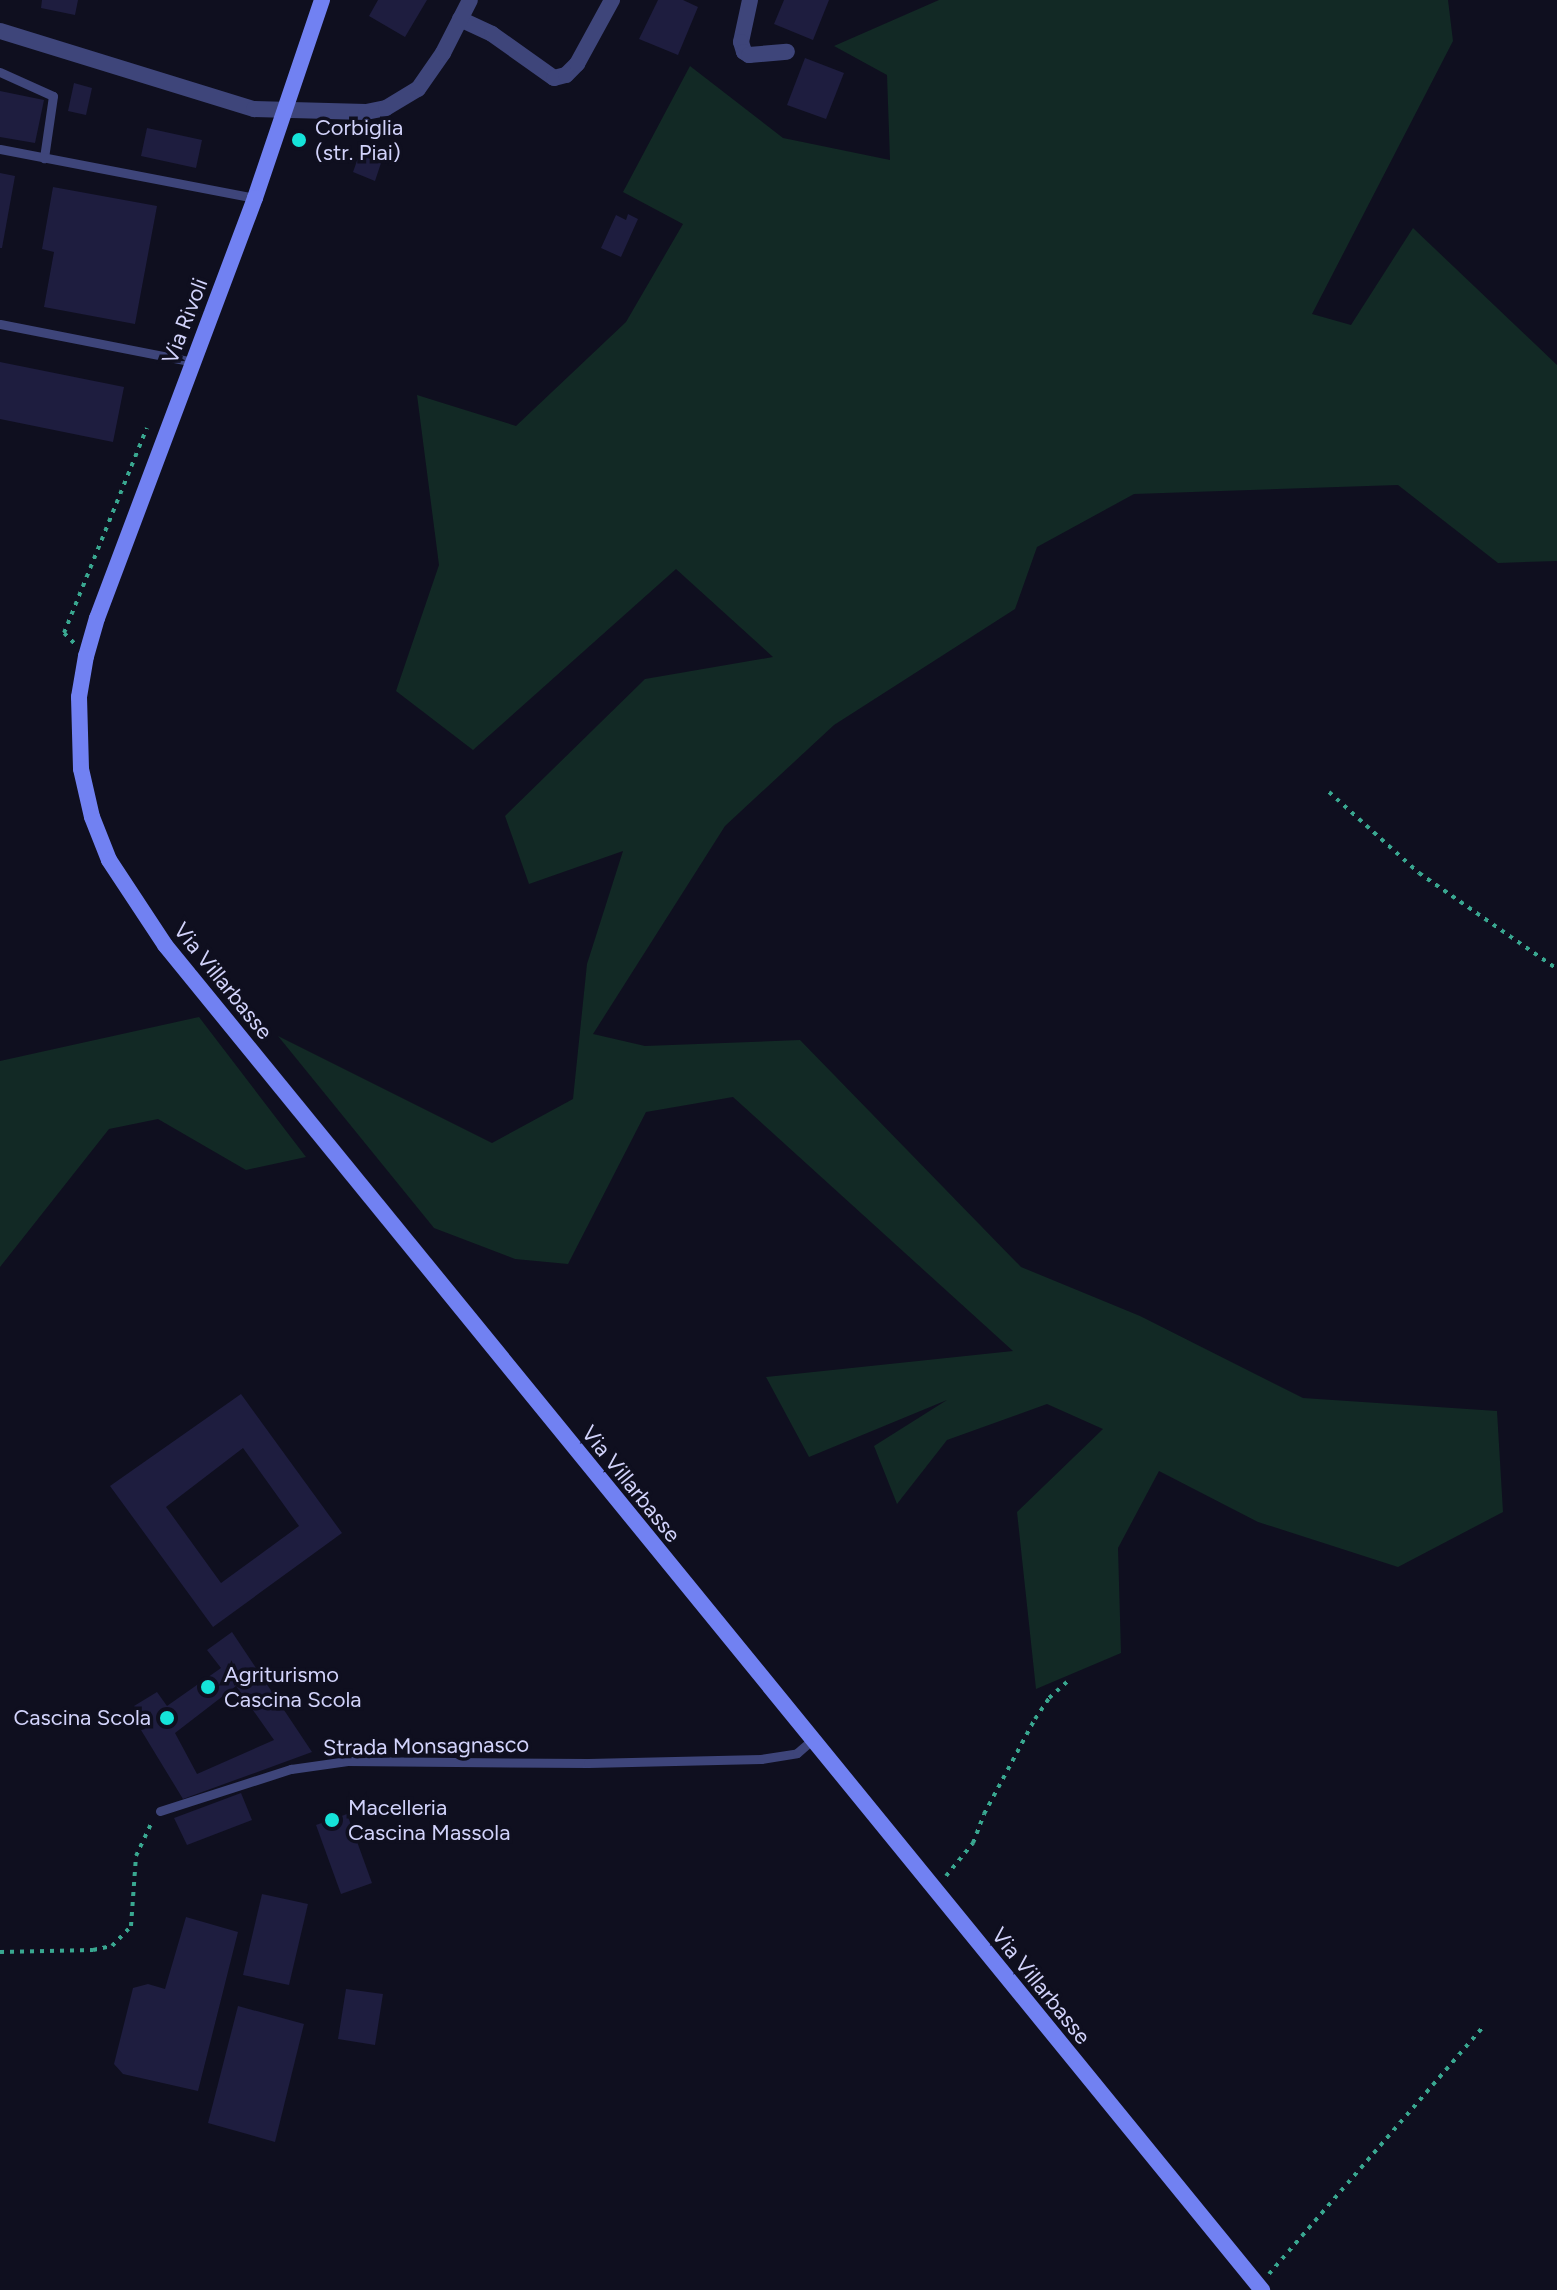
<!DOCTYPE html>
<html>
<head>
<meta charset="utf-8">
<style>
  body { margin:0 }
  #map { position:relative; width:1557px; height:2290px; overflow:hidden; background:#0f0f1f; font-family:Figtree,sans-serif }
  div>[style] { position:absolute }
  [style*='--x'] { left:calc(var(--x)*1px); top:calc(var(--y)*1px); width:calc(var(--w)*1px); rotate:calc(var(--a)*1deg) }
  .green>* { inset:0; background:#122925 }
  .building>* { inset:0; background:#1e1d3f }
  .path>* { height:4px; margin-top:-2px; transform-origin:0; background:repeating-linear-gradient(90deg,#39a790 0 4px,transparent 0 10px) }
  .lane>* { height:9px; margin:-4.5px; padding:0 4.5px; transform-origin:4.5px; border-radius:4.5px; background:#3e457a }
  .street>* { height:16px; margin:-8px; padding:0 8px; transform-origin:8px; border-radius:8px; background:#3e457a }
  .secondary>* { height:16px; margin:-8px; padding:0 8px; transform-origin:8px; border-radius:8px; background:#7181f2 }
  .dots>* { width:22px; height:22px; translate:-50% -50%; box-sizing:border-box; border:4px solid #0f0f1f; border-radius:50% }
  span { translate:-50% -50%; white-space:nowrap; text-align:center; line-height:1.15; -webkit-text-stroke:7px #0f0f1f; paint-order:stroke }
  .poi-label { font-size:22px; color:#d2d3fb }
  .left { translate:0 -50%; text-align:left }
  .right { translate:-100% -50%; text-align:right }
  .street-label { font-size:22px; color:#d2d3fb }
</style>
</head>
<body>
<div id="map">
  <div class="green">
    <div style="clip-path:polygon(939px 0,1448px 0,1453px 41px,1312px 314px,1351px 325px,1413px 228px,1557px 365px,1557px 561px,1498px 563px,1398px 485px,1134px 494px,1037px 547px,1015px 609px,834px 725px,725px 826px,593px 1034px,645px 1046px,800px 1040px,1021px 1267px,1140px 1316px,1303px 1398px,1497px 1411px,1503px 1512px,1398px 1567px,1258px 1522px,1159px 1471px,1118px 1548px,1121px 1653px,1036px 1689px,1017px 1512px,1103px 1429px,1047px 1404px,947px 1440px,897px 1504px,874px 1446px,947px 1400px,809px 1457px,766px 1377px,1013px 1351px,733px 1097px,646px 1112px,568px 1264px,515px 1259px,434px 1228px,278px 1036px,492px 1143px,573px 1099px,587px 964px,623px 851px,529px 884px,505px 816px,645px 679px,773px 657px,676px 569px,473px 750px,396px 691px,439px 565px,417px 395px,516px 426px,626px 322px,683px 224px,623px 192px,690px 66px,783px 138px,890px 160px,887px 75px,834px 46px)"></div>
    <div style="clip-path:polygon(199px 1017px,306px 1157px,246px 1170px,158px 1119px,109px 1129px,0 1267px,0 1061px)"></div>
  </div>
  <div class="building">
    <div style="clip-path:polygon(42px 0,78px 0,75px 15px,41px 8px)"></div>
    <div style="clip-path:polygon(378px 0,427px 0,405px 37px,369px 16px)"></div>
    <div style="clip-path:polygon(658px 0,683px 0,698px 7px,678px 55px,639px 39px)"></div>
    <div style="clip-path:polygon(784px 0,829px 0,813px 40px,774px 24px)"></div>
    <div style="clip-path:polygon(805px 58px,844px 73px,826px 119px,787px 105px)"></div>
    <div style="clip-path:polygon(74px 83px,92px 88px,86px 115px,68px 111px)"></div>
    <div style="clip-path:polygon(0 91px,44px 100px,35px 143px,0 137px)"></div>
    <div style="clip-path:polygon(147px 128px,202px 140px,196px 168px,141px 156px)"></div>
    <div style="clip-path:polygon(359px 155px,381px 163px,375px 181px,353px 172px)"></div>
    <div style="clip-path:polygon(0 173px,15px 176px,2px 248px,0 248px)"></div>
    <div style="clip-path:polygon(53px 187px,157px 206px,135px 324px,44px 307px,54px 252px,42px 249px)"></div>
    <div style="clip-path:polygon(628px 214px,638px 219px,621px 257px,601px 248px,616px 215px,626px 220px)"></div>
    <div style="clip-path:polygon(0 362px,124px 387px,113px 442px,0 419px)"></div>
    <div style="clip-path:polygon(evenodd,241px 1394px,342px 1533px,213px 1627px,110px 1486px,241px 1394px,243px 1448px,299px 1526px,221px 1583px,166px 1507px,243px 1448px)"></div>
    <div style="clip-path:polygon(evenodd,232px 1632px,312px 1752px,183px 1799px,141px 1730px,145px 1729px,134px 1706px,157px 1692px,167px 1706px,221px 1668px,207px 1650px,232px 1632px,236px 1686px,274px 1740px,197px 1774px,175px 1733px,236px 1686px)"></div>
    <div style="clip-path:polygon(241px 1793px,252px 1820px,187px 1845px,174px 1818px)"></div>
    <div style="clip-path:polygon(347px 1814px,372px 1883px,341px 1894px,316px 1825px)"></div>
    <div style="clip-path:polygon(262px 1894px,308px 1904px,289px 1985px,243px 1975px)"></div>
    <div style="clip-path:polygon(186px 1917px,238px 1932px,198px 2091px,123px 2074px,114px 2064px,133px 1988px,148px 1984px,165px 1989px)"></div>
    <div style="clip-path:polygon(346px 1989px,383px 1994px,375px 2045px,338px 2039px)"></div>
    <div style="clip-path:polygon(238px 2006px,304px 2024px,275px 2142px,208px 2123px)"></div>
  </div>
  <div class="path">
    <div style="--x:74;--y:643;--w:14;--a:-135"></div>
    <div style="--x:64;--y:633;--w:221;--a:-68"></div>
    <div style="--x:1329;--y:792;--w:121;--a:42"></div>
    <div style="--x:1419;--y:873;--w:168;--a:34.8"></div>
    <div style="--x:946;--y:1876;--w:43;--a:-50.7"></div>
    <div style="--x:973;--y:1843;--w:31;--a:-69"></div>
    <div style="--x:984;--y:1814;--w:108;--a:-61.8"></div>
    <div style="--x:1035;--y:1719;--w:25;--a:-56"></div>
    <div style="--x:1049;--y:1698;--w:24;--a:-42"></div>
    <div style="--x:0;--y:1952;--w:93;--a:-1.2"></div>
    <div style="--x:93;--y:1950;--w:19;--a:-12"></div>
    <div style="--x:112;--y:1946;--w:28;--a:-46"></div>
    <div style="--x:131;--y:1926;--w:70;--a:-85.9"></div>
    <div style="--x:136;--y:1856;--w:38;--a:-65"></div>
    <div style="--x:1269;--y:2274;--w:325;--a:-49.1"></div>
  </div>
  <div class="lane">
    <div style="--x:0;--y:72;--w:58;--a:24.4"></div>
    <div style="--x:53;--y:96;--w:63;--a:98.3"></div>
    <div style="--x:0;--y:149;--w:260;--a:10.9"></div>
    <div style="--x:0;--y:324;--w:197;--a:11.1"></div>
    <div style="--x:160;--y:1811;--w:138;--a:-17.8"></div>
    <div style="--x:291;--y:1769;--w:57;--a:-8.1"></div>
    <div style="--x:347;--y:1761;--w:241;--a:0.5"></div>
    <div style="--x:588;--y:1763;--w:173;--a:-1.3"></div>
    <div style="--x:761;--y:1759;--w:36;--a:-9"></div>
    <div style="--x:797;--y:1753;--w:20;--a:-41"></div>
  </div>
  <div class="street">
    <div style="--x:750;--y:0;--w:43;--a:102.1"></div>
    <div style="--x:741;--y:42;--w:10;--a:73"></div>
    <div style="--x:744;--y:52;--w:6;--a:31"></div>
    <div style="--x:749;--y:55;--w:38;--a:-5"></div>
    <div style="--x:460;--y:19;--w:35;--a:25"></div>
    <div style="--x:492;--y:34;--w:76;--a:35.4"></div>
    <div style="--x:554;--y:78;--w:12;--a:-14"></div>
    <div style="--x:566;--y:75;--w:16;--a:-45"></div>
    <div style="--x:577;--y:64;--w:73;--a:-61.3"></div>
    <div style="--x:0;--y:31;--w:266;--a:17.1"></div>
    <div style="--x:254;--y:109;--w:112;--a:1.5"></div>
    <div style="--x:366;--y:112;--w:20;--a:-11"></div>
    <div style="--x:386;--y:108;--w:37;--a:-31"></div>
    <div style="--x:418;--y:89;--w:44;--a:-55.2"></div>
    <div style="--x:443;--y:53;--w:59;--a:-63"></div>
  </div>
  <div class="secondary">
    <div style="--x:322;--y:0;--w:209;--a:108.7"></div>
    <div style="--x:255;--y:198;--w:449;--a:110.6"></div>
    <div style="--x:97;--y:618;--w:40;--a:106"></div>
    <div style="--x:86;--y:656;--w:42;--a:99.7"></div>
    <div style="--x:79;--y:697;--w:72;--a:88.4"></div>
    <div style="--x:81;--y:769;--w:49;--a:77.1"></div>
    <div style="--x:92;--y:817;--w:46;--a:68.4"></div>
    <div style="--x:109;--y:860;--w:102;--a:56.6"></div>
    <div style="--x:165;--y:945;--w:1736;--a:50.8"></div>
  </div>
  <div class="dots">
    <div style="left:299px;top:140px;background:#15e3d9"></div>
    <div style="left:208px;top:1687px;background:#15e3d9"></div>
    <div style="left:167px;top:1718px;background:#15e3d9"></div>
    <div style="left:332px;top:1820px;background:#15e3d9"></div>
  </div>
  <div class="poi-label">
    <span class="left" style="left:315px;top:140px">Corbiglia<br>(str. Piai)</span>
    <span class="left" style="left:224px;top:1687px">Agriturismo<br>Cascina Scola</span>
    <span class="right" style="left:151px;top:1718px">Cascina Scola</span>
    <span class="left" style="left:348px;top:1820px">Macelleria<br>Cascina Massola</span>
  </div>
  <div class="street-label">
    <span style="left:185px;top:321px;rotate:-69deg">Via Rivoli</span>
    <span style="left:223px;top:981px;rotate:51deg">Via Villarbasse</span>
    <span style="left:631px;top:1484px;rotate:51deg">Via Villarbasse</span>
    <span style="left:426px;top:1746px;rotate:-1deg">Strada Monsagnasco</span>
    <span style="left:1041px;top:1986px;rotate:51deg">Via Villarbasse</span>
  </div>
</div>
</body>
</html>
